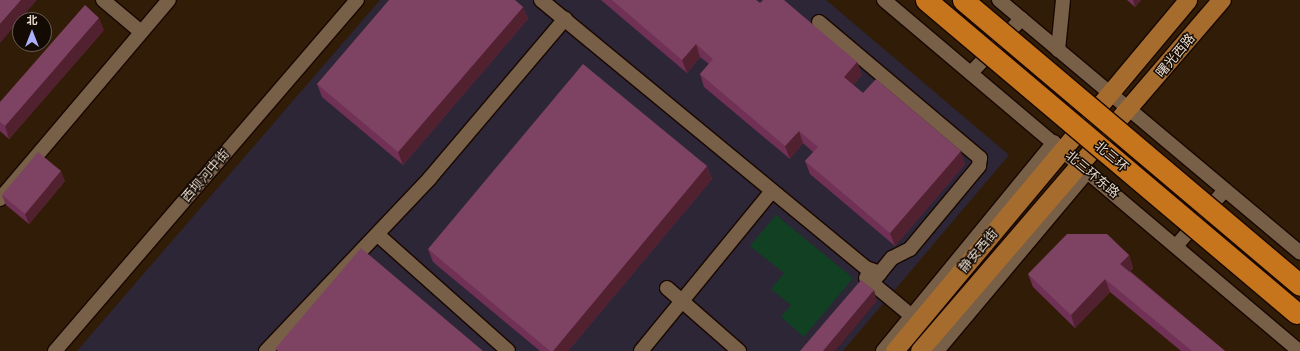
<!DOCTYPE html>
<html>
<head>
<meta charset="utf-8">
<style>
  body { margin:0 }
  #map { position:relative; width:1300px; height:351px; overflow:hidden; background:#311d07; font-family:Raleway,"Noto Sans SC",sans-serif }
  div>[style] { position:absolute }
  [style*='--x'] { left:calc(var(--x)*1px); top:calc(var(--y)*1px); width:calc(var(--w)*1px); rotate:calc(var(--a)*1deg) }
  .commercial>* { inset:0; background:#2c2636 }
  .green>* { inset:0; background:#114023 }
  .roads { filter:drop-shadow(1px 0 #180700) drop-shadow(-1px 0 #180700) drop-shadow(0 1px #180700) drop-shadow(0 -1px #180700) }
  .minor>* { height:14px; margin:-7px; padding:0 7px; transform-origin:7px; border-radius:7px; background:#775f48 }
  .major>* { height:18px; margin:-9px; padding:0 9px; transform-origin:9px; border-radius:9px; background:#a66c2e }
  .bridges { filter:drop-shadow(1px 0 #180700) drop-shadow(-1px 0 #180700) drop-shadow(0 1px #180700) drop-shadow(0 -1px #180700) }
  .highway-bridge>* { height:21px; margin:-10.5px; padding:0 10.5px; transform-origin:10.5px; border-radius:10.5px; background:#c6751c }
  .wall>* { inset:0; background:#713055 }
  .shaded-wall>* { inset:0; background:#522130 }
  .building>* { inset:0; background:#7e4262 }
  span { translate:-50% -50%; white-space:nowrap; text-align:center; line-height:1.15; -webkit-text-stroke:3px #130a03; paint-order:stroke }
  .street-label { font-size:13px; color:#e7d9cc }
  .north { position:absolute; left:12px; top:12px; width:40px; height:40px; box-sizing:border-box; background:#130a03; border:1px solid #685d53; border-radius:50%; rotate:0deg; font-size:11px; font-weight:700; line-height:16px; text-align:center; color:#e7d9cc }
  .north::after { content:''; display:block; margin:auto; width:14px; height:18px; background:#acaffb; clip-path:polygon(50% 0,100% 100%,50% 72%,0 100%) }
</style>
</head>
<body>
<div id="map">
  <div class="commercial">
    <div style="clip-path:polygon(380px 0,826px 0,1009px 155px,843px 351px,77px 351px)"></div>
  </div>
  <div class="green">
    <div style="clip-path:polygon(776px 215px,853px 278px,804px 337px,781px 317px,791px 305px,771px 289px,784px 273px,750px 246px)"></div>
  </div>
  <div class="roads">
    <div class="minor">
      <div style="--x:103;--y:0;--w:50;--a:40.1"></div>
      <div style="--x:541;--y:0;--w:421;--a:39.5"></div>
      <div style="--x:866;--y:268;--w:15;--a:20"></div>
      <div style="--x:884;--y:0;--w:544;--a:40.22"></div>
      <div style="--x:999;--y:0;--w:393;--a:40"></div>
      <div style="--x:819;--y:22;--w:211;--a:40.2"></div>
      <div style="--x:980;--y:158;--w:8;--a:97"></div>
      <div style="--x:979;--y:166;--w:108;--a:129.7"></div>
      <div style="--x:910;--y:249;--w:20;--a:153"></div>
      <div style="--x:892;--y:258;--w:32;--a:129"></div>
      <div style="--x:1058;--y:50;--w:50;--a:-84.3"></div>
      <div style="--x:971;--y:73;--w:74;--a:-47.2"></div>
      <div style="--x:0;--y:199;--w:261;--a:-49.7"></div>
      <div style="--x:378;--y:235;--w:174;--a:41.7"></div>
      <div style="--x:1176;--y:246;--w:73;--a:-48.9"></div>
      <div style="--x:866;--y:278;--w:69;--a:39.7"></div>
      <div style="--x:667;--y:288;--w:96;--a:41.2"></div>
      <div style="--x:55;--y:351;--w:463;--a:-49.3"></div>
      <div style="--x:266;--y:351;--w:238;--a:-46.5"></div>
      <div style="--x:430;--y:178;--w:209;--a:-49.7"></div>
      <div style="--x:641;--y:351;--w:207;--a:-50.7"></div>
      <div style="--x:883;--y:351;--w:270;--a:-50.7"></div>
      <div style="--x:937;--y:351;--w:235;--a:-50"></div>
    </div>
    <div class="major">
      <div style="--x:895;--y:351;--w:457;--a:-50.1"></div>
      <div style="--x:920;--y:351;--w:463;--a:-49.3"></div>
    </div>
  </div>
  <div class="bridges">
    <div class="highway-bridge">
      <div style="--x:926;--y:0;--w:485;--a:40.2"></div>
      <div style="--x:963;--y:0;--w:441;--a:40.2"></div>
    </div>
  </div>
  <div class="wall">
    <div style="clip-path:polygon(601px 0,756px 0,760px 3px,857px 62px,862px 75px,853px 85px,863px 93px,965px 164px,895px 246px,810px 174px,805px 161px,813px 152px,803px 143px,790px 159px,704px 87px,700px 74px,709px 64px,700px 57px,687px 73px)"></div>
    <div style="clip-path:polygon(1127px 0,1141px 0,1135px 7px)"></div>
    <div style="clip-path:polygon(523px 7px,528px 19px,403px 165px,322px 97px,317px 84px)"></div>
    <div style="clip-path:polygon(104px 30px,9px 139px,0 131px,0 102px)"></div>
    <div style="clip-path:polygon(707px 166px,712px 179px,568px 351px,540px 351px,433px 262px,428px 249px)"></div>
    <div style="clip-path:polygon(65px 181px,29px 224px,6px 205px,2px 195px)"></div>
    <div style="clip-path:polygon(1129px 255px,1133px 268px,1130px 271px,1225px 351px,1181px 351px,1110px 292px,1075px 328px,1033px 287px,1028px 274px)"></div>
  </div>
  <div class="shaded-wall">
    <div style="clip-path:polygon(21px 0,37px 0,0 43px,0 24px)"></div>
    <div style="clip-path:polygon(1133px 0,1141px 0,1135px 7px)"></div>
    <div style="clip-path:polygon(523px 7px,528px 19px,403px 165px,398px 152px)"></div>
    <div style="clip-path:polygon(99px 18px,104px 30px,9px 139px,5px 126px)"></div>
    <div style="clip-path:polygon(696px 44px,700px 57px,687px 73px,682px 60px)"></div>
    <div style="clip-path:polygon(857px 62px,862px 75px,849px 90px,844px 77px)"></div>
    <div style="clip-path:polygon(799px 131px,803px 143px,790px 159px,785px 146px)"></div>
    <div style="clip-path:polygon(961px 151px,965px 164px,895px 246px,890px 233px)"></div>
    <div style="clip-path:polygon(707px 166px,712px 179px,568px 351px,553px 351px)"></div>
    <div style="clip-path:polygon(61px 171px,65px 181px,29px 224px,25px 214px)"></div>
    <div style="clip-path:polygon(1129px 255px,1133px 268px,1125px 276px,1120px 264px)"></div>
    <div style="clip-path:polygon(1105px 279px,1110px 292px,1075px 328px,1071px 315px)"></div>
    <div style="clip-path:polygon(874px 290px,877px 301px,835px 351px,823px 351px)"></div>
  </div>
  <div class="building">
    <div style="clip-path:polygon(0 0,21px 0,0 24px)"></div>
    <div style="clip-path:polygon(389px 0,515px 0,523px 7px,398px 152px,317px 84px)"></div>
    <div style="clip-path:polygon(612px 0,756px 0,760px 3px,763px 0,784px 0,857px 62px,844px 77px,863px 93px,876px 79px,961px 151px,890px 233px,805px 161px,818px 147px,799px 131px,785px 146px,700px 74px,713px 59px,696px 44px,682px 60px)"></div>
    <div style="clip-path:polygon(85px 5px,99px 18px,5px 126px,0 122px,0 102px)"></div>
    <div style="clip-path:polygon(583px 64px,707px 166px,553px 351px,550px 351px,428px 249px)"></div>
    <div style="clip-path:polygon(38px 152px,61px 171px,25px 214px,2px 195px)"></div>
    <div style="clip-path:polygon(1067px 234px,1107px 234px,1129px 255px,1120px 264px,1225px 351px,1192px 351px,1105px 279px,1071px 315px,1028px 274px)"></div>
    <div style="clip-path:polygon(361px 248px,483px 351px,278px 351px,275px 349px)"></div>
    <div style="clip-path:polygon(861px 280px,874px 290px,823px 351px,800px 351px)"></div>
  </div>
  <div class="street-label">
    <span style="left:1176px;top:56px;rotate:-50deg">曙光西路</span>
    <span style="left:1111px;top:157px;rotate:40deg">北三环</span>
    <span style="left:1092px;top:175px;rotate:40deg">北三环东路</span>
    <span style="left:206px;top:176px;rotate:-49deg">西坝河中街</span>
    <span style="left:979px;top:251px;rotate:-50deg">静安西街</span>
  </div>
  <div class="north">北</div>
</div>
</body>
</html>
